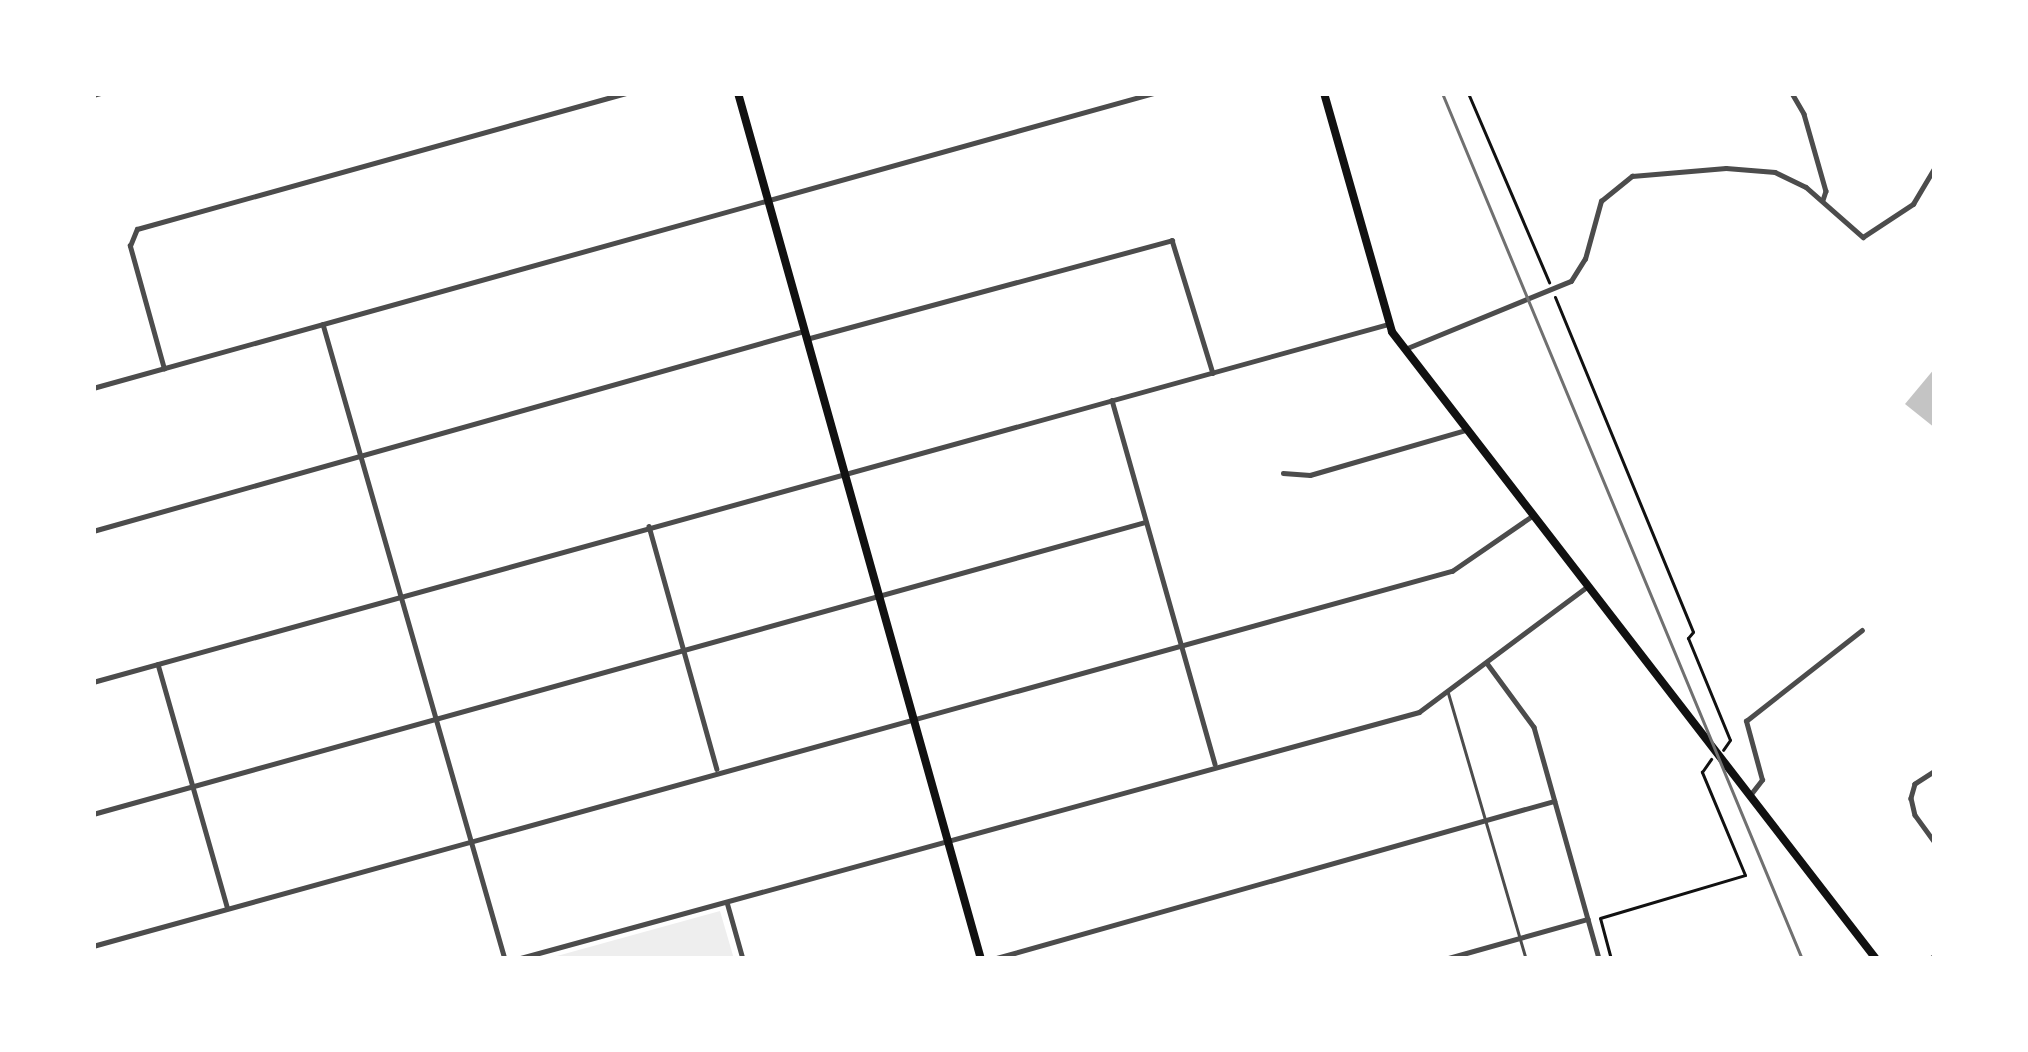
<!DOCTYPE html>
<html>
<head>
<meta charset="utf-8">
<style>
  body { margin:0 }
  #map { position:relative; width:2028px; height:1052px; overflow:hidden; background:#fff; font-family:"DejaVu Sans",sans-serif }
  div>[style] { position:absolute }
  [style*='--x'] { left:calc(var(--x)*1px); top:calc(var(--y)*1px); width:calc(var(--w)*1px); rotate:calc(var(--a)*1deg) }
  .green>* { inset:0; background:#eee }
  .building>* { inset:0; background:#c4c4c4 }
  .path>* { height:3px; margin:-1.5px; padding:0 1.5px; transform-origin:1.5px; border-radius:1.5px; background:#111 }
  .service>* { height:3px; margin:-1.5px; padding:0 1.5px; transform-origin:1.5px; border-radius:1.5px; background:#4c4c4c }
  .minor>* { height:4.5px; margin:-2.25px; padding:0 2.25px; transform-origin:2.25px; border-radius:2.25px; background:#4c4c4c }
  .secondary>* { height:8px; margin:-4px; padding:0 4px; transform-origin:4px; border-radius:4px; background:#111 }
  .primary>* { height:8px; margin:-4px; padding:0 4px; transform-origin:4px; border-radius:4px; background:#111 }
  .rail>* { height:3px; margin:-1.5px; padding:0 1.5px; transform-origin:1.5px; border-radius:1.5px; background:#707070 }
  span { translate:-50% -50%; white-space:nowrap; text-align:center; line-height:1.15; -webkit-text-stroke:9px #fff; paint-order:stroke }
  .frame { position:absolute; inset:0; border:96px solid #fff; pointer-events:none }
</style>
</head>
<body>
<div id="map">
  <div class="green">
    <div style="clip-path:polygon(720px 911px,734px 959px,546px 959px)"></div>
  </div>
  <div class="building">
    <div style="clip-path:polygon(1935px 368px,1935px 428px,1905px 404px)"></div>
  </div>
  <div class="path">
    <div style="--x:1468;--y:93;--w:206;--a:66.8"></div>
    <div style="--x:1555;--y:297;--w:362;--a:67.6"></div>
    <div style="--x:1693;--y:632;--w:8;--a:130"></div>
    <div style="--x:1688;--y:638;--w:110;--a:67.6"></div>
    <div style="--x:1730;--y:740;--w:12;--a:125"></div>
    <div style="--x:1611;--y:959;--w:42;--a:-105"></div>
    <div style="--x:1600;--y:918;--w:151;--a:-16.5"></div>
    <div style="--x:1745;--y:875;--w:112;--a:-112.7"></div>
    <div style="--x:1702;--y:772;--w:16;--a:-55"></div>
  </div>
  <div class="service">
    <div style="--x:1448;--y:693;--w:277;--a:73.7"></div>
  </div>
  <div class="minor">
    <div style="--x:1792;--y:93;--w:24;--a:60"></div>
    <div style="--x:1804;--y:114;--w:80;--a:74.1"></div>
    <div style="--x:1826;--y:191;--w:9;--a:108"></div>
    <div style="--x:93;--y:95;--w:8;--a:-14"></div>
    <div style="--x:323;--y:324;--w:661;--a:74.01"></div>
    <div style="--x:810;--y:338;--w:375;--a:-15.1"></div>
    <div style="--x:1172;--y:240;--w:139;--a:72.9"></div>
    <div style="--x:1405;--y:349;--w:179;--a:-22.3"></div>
    <div style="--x:1571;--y:281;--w:26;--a:-58"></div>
    <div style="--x:1585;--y:259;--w:60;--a:-74.6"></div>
    <div style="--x:1601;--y:201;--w:40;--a:-39"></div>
    <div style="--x:1632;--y:176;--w:94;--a:-4.9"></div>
    <div style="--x:1726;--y:168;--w:49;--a:4.7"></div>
    <div style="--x:1775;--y:172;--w:34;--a:26"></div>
    <div style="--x:1806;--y:187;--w:76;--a:41.3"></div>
    <div style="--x:1863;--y:237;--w:60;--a:-33.4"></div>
    <div style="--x:1913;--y:204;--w:43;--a:-59.3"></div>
    <div style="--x:164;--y:369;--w:128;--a:-105.5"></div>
    <div style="--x:130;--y:246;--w:18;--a:-68"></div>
    <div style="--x:137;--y:229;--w:508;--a:-15.54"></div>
    <div style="--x:93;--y:388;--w:1101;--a:-15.54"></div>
    <div style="--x:1112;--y:400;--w:378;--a:74.2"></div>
    <div style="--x:1283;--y:473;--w:27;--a:4"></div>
    <div style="--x:1310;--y:475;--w:162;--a:-16.1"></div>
    <div style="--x:649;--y:526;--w:252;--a:74.4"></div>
    <div style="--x:93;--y:531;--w:739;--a:-15.71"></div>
    <div style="--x:1487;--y:663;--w:79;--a:53.7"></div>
    <div style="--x:1534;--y:727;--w:241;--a:74.3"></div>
    <div style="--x:158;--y:664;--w:252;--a:74.1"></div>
    <div style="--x:93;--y:682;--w:1344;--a:-15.45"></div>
    <div style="--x:1935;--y:771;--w:24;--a:147"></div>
    <div style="--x:1915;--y:784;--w:15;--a:106"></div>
    <div style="--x:1911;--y:798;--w:17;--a:77"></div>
    <div style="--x:1915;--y:815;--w:34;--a:54"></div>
    <div style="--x:1751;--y:794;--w:18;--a:-52"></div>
    <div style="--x:1762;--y:780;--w:61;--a:-105.2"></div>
    <div style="--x:1746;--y:721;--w:147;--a:-38.1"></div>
    <div style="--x:93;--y:814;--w:1092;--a:-15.51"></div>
    <div style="--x:727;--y:902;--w:59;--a:74.3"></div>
    <div style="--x:93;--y:946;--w:1410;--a:-15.43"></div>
    <div style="--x:1452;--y:571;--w:97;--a:-34.5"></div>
    <div style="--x:517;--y:959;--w:935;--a:-15.31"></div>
    <div style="--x:1419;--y:712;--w:211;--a:-36.7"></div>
    <div style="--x:993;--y:959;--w:583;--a:-15.73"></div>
    <div style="--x:1445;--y:959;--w:148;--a:-15.7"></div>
    <div style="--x:1930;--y:959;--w:6;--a:-39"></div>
  </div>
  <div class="secondary">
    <div style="--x:1324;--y:93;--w:248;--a:74.1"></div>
    <div style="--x:1392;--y:332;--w:792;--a:52.33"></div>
  </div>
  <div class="primary">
    <div style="--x:738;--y:93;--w:899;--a:74.33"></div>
  </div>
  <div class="rail">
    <div style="--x:1442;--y:93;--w:938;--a:67.43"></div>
  </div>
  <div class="frame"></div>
</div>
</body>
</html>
